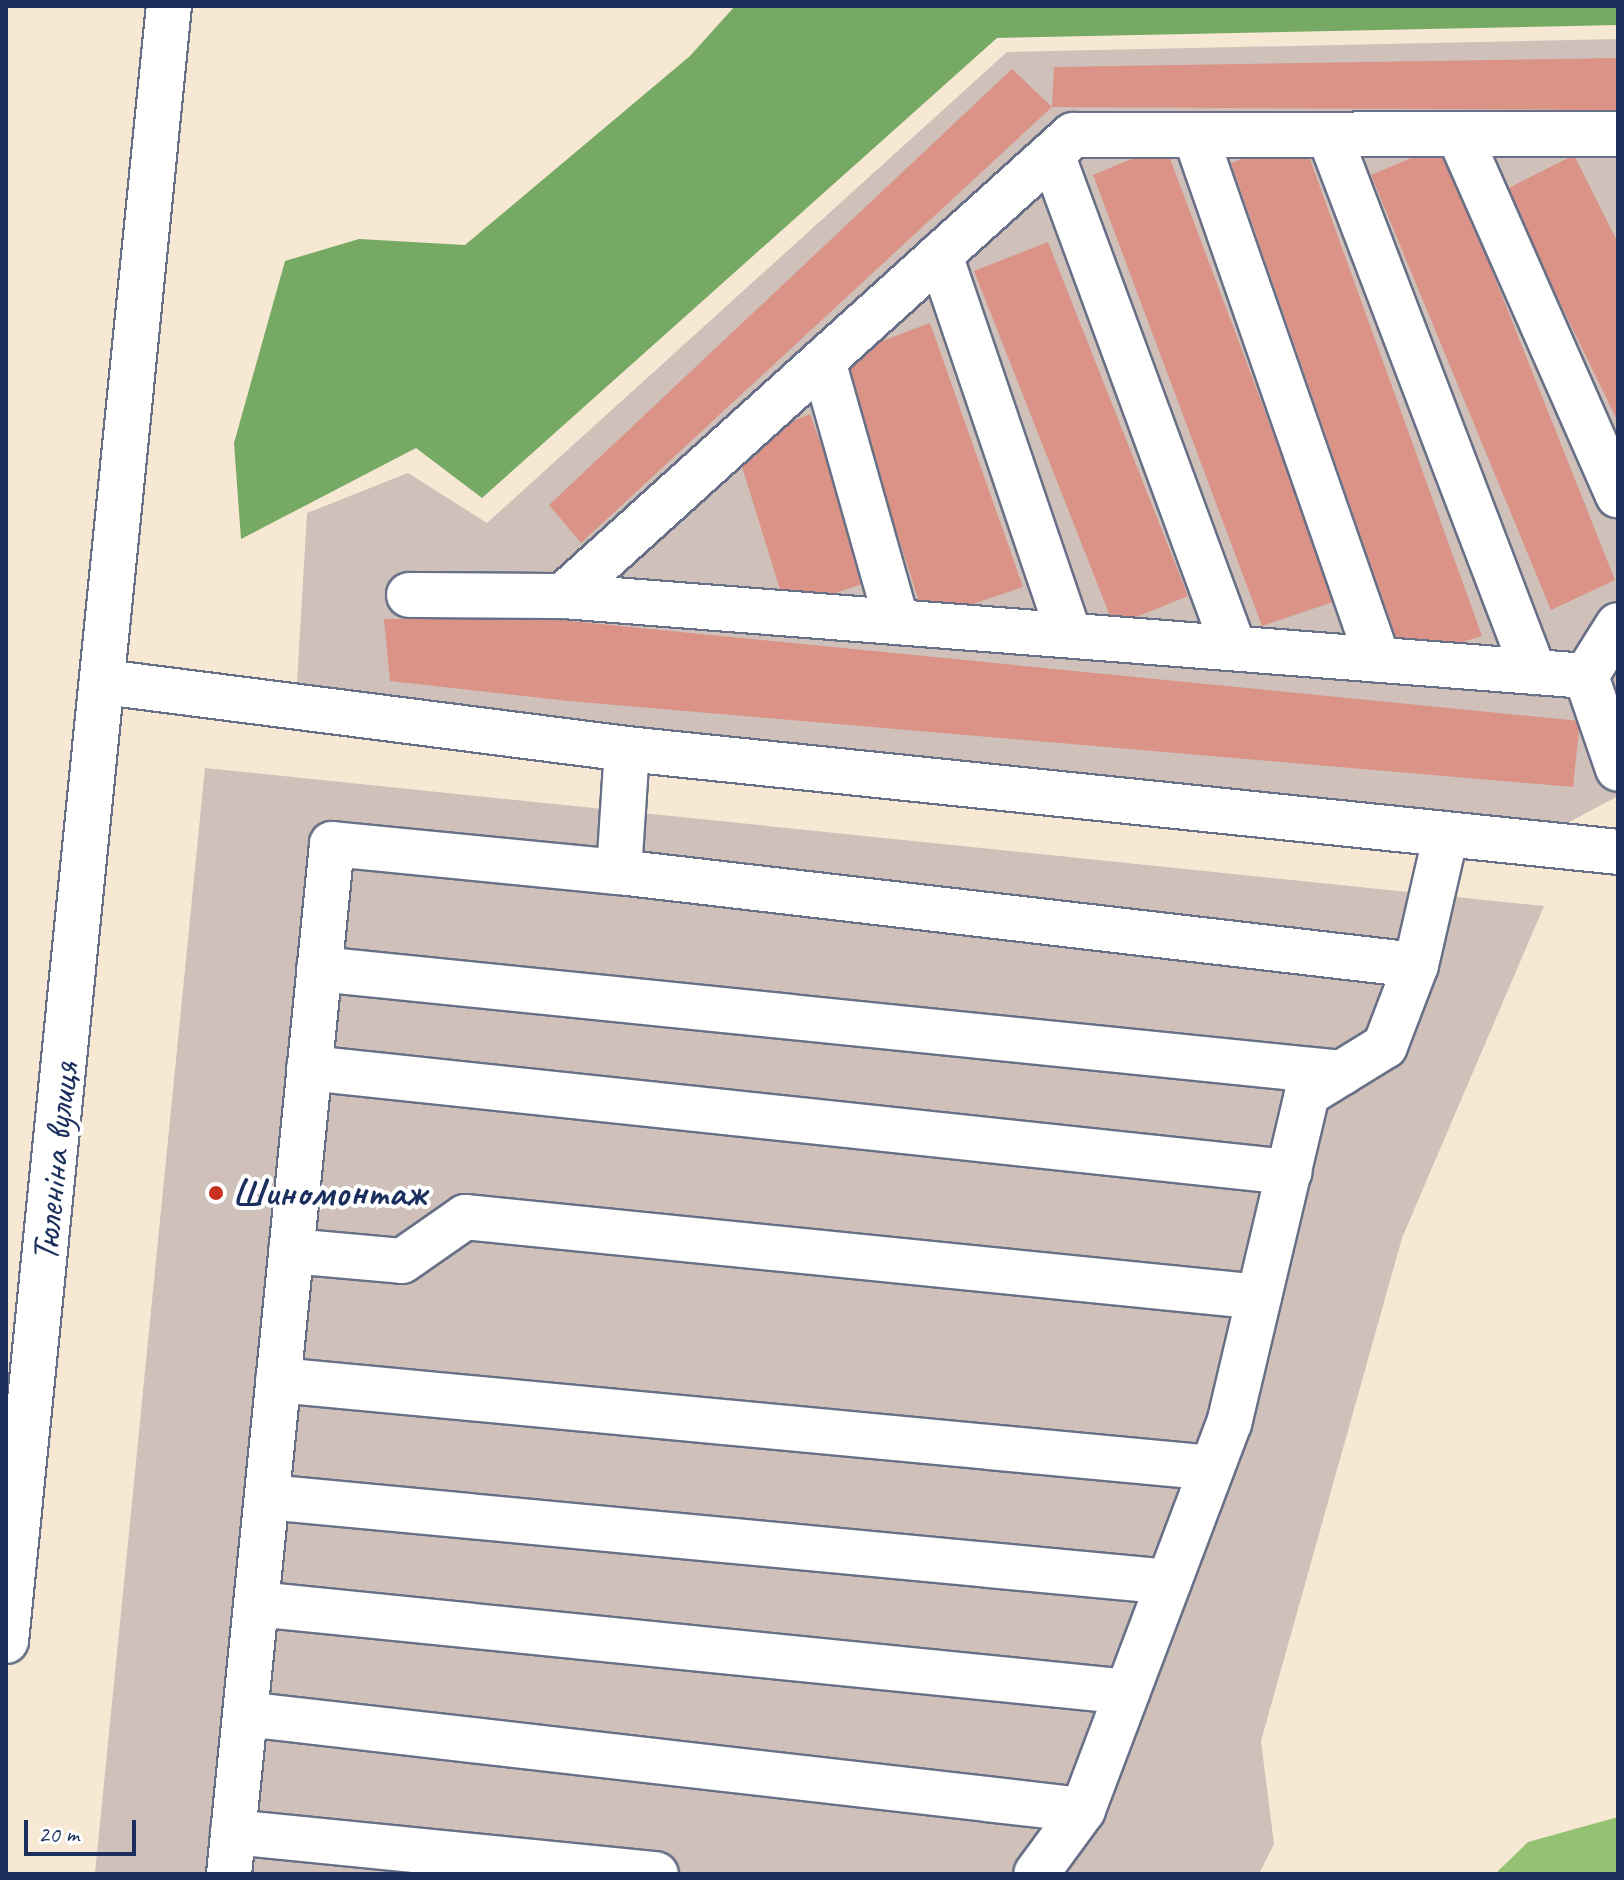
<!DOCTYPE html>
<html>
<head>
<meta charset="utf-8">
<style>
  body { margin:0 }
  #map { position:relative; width:1624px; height:1880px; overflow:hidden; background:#f6e8d3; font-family:Caveat,sans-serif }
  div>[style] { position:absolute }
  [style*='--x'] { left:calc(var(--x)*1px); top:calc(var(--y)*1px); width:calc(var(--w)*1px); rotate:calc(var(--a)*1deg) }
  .industrial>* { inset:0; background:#cfc0ba }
  .green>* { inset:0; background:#93c372 }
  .forest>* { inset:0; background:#76a964 }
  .building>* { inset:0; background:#da9386 }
  .roads { filter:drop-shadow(2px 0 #687087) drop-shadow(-2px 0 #687087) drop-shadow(0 2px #687087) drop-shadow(0 -2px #687087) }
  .minor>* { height:44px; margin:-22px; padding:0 22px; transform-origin:22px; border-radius:22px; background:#fff }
  .dots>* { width:22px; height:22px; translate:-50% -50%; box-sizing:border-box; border:4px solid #fff; border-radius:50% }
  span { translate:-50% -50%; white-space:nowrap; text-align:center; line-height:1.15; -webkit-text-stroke:8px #fff; paint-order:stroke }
  .street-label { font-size:38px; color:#1b2f5e }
  .poi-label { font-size:38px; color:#1b2f5e; font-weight:700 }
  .left { translate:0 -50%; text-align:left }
  .frame { position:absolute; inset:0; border:8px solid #1b2f5e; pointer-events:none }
  .scale { position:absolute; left:24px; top:1820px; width:112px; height:36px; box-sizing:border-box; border:4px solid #1b2f5e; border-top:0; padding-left:10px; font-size:24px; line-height:28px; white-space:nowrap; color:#1b2f5e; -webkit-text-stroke:6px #fff; paint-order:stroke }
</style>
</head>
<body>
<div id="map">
  <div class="industrial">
    <div style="clip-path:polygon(1618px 39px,1618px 796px,1558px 828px,296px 700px,307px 513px,408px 473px,487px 523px,1007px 52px)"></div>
    <div style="clip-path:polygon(205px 768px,1544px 906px,1402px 1238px,1261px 1741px,1274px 1844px,1259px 1874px,95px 1874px)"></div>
  </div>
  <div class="green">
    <div style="clip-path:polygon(1618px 1817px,1618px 1874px,1495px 1874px,1528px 1842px)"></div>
  </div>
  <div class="forest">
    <div style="clip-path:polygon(735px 6px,1618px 6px,1618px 25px,997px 38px,482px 498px,416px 448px,241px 539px,234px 443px,285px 261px,359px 239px,465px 245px,690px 56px)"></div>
  </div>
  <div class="building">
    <div style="clip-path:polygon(1618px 58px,1618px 110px,1052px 107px,1054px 67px)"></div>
    <div style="clip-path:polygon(1012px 69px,1052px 107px,581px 543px,549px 505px)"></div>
    <div style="clip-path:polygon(1302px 137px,1482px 636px,1404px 660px,1231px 163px)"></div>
    <div style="clip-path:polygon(1165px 145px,1336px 601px,1262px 626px,1093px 175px)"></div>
    <div style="clip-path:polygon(1442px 145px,1615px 580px,1551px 610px,1371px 175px)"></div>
    <div style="clip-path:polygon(1574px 155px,1618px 243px,1618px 422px,1505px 190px)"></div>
    <div style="clip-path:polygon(1048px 242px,1188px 596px,1114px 626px,974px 271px)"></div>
    <div style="clip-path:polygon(930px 323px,1023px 587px,925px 620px,840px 357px)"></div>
    <div style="clip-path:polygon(810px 414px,872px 581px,786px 609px,735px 444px)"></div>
    <div style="clip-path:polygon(384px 619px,550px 619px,1580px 721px,1573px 787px,569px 701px,390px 681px)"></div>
  </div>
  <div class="roads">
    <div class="minor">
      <div style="--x:1618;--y:134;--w:545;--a:179.89"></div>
      <div style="--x:1073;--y:135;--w:687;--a:137.89"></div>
      <div style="--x:563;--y:596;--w:1026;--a:4.47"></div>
      <div style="--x:1586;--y:676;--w:98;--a:71"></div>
      <div style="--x:1195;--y:135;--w:556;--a:70.78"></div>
      <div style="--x:1329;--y:135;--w:575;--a:69.11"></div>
      <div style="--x:1459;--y:135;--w:394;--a:66.2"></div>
      <div style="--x:1052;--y:154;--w:526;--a:69.78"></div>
      <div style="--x:940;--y:255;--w:401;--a:71.2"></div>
      <div style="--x:823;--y:361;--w:271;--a:74.2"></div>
      <div style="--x:409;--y:595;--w:154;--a:0.4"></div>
      <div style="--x:1586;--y:676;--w:60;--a:-57.9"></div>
      <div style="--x:104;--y:682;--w:527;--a:7.3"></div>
      <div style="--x:627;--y:749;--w:996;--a:5.93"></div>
      <div style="--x:619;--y:872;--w:123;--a:-86.3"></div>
      <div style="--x:1416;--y:965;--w:134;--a:-77.1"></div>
      <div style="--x:319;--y:969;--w:1028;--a:5.8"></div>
      <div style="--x:309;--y:1068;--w:986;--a:6.06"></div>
      <div style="--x:291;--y:1251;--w:111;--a:5.1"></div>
      <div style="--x:402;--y:1261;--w:77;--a:-34.9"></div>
      <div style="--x:465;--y:1217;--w:798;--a:5.75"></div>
      <div style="--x:278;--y:1380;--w:938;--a:5.38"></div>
      <div style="--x:267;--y:1497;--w:906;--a:5.38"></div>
      <div style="--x:256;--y:1604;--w:876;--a:5.76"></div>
      <div style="--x:6;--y:1641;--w:1643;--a:-84.31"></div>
      <div style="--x:245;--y:1714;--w:843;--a:6.54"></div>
      <div style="--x:233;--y:1832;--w:425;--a:5.7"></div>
      <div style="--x:229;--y:1874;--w:1035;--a:-84.29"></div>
      <div style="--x:332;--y:844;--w:288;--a:5.6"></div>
      <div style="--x:619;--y:872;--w:802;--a:6.66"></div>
      <div style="--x:1416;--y:965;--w:87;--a:110.9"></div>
      <div style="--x:1385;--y:1046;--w:92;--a:148.4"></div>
      <div style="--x:1307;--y:1094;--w:338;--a:103.3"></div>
      <div style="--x:1229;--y:1423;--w:414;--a:110.7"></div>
      <div style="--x:1083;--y:1810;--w:79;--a:126.3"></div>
    </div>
  </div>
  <div class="dots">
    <div style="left:216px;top:1193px;background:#c8321e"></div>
  </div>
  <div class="street-label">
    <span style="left:55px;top:1162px;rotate:-84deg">Тюленіна вулиця</span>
  </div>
  <div class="poi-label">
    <span class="left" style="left:232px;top:1193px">Шиномонтаж</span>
  </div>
  <div class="frame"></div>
  <div class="scale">20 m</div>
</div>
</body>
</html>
